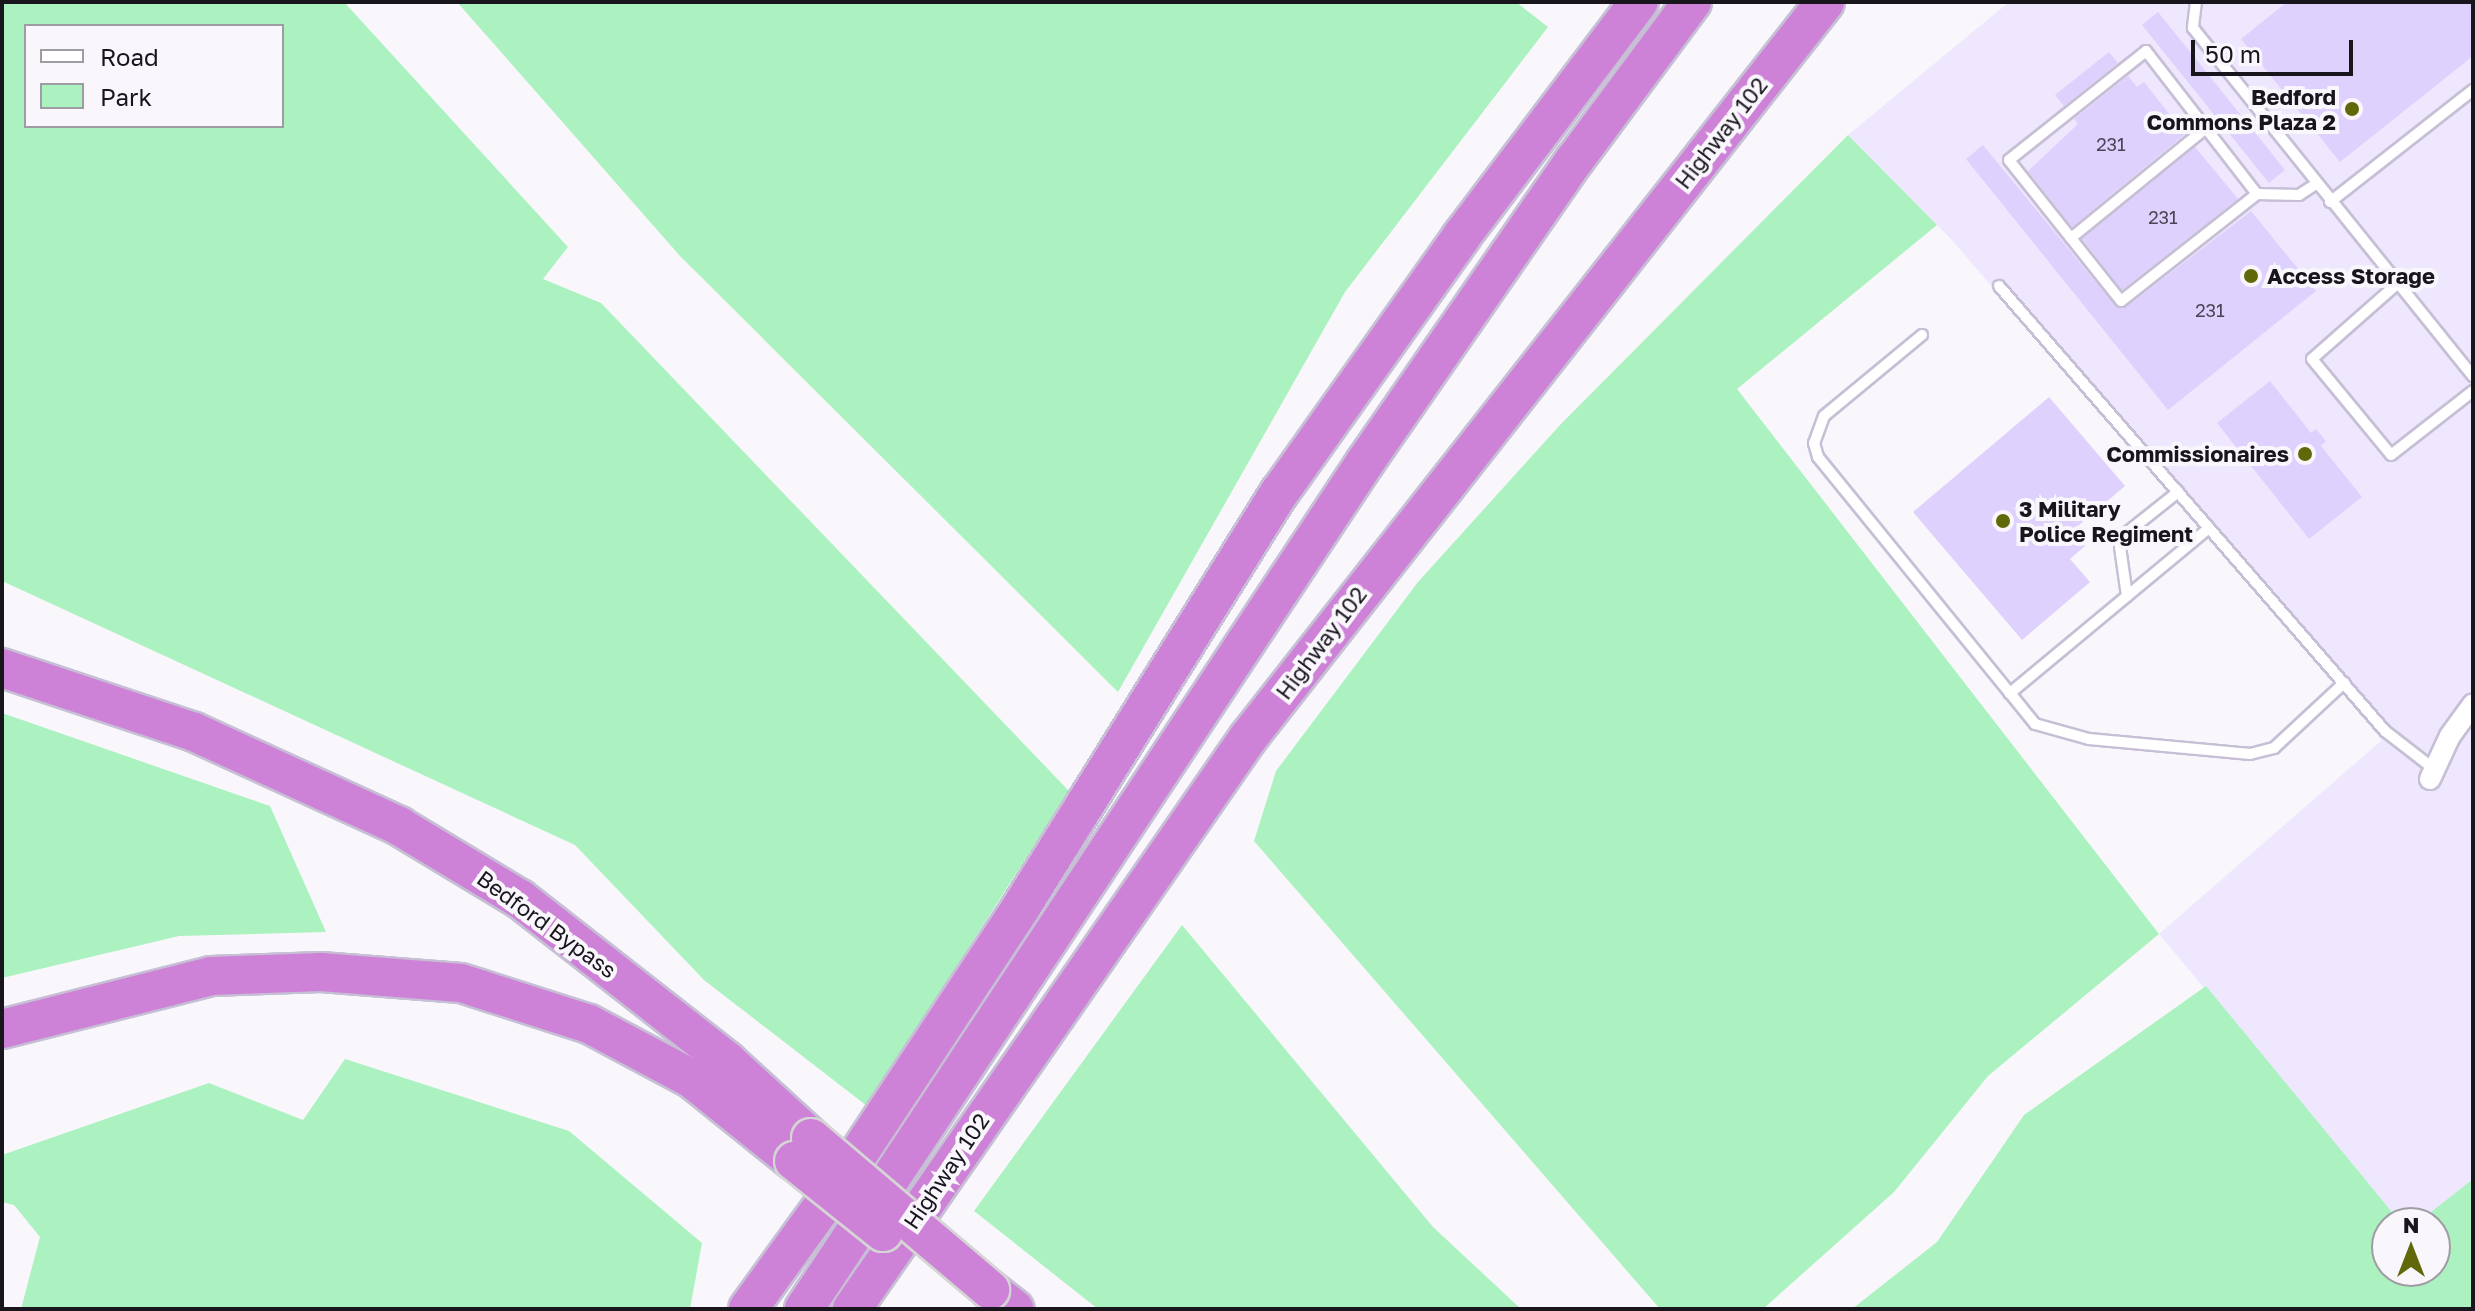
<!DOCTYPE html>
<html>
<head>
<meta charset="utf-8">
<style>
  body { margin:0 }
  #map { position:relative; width:2475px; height:1311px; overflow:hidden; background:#f9f7fc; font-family:"Golos Text",sans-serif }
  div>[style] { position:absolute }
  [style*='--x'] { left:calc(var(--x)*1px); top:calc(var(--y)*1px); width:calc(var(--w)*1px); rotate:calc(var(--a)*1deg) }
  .built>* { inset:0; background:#eee7fe }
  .green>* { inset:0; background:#acf2c1 }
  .building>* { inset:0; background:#dfd1fd }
  .roads { filter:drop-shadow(2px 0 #c6bfd5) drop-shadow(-2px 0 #c6bfd5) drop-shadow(0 2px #c6bfd5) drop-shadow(0 -2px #c6bfd5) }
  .service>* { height:10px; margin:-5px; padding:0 5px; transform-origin:5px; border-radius:5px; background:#fff }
  .minor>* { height:20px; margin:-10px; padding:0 10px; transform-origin:10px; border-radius:10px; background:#fff }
  .motorway>* { height:38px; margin:-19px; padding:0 19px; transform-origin:19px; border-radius:19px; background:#ce82d7 }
  .bridges { filter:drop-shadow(2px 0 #d5d5d6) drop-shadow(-2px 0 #d5d5d6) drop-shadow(0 2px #d5d5d6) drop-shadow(0 -2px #d5d5d6) }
  .motorway-bridge>* { height:38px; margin:-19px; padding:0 19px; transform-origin:19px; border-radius:19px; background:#ce82d7 }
  .dots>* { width:22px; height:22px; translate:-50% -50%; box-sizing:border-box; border:4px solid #f9f7fc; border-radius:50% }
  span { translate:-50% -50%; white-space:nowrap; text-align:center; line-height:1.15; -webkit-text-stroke:8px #f9f7fc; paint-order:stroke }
  .number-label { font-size:18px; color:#4a4455 }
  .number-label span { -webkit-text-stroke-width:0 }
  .poi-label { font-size:22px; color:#18151d; font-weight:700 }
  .right { translate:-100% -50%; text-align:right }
  .left { translate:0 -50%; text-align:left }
  .street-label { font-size:22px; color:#18151d }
  .frame { position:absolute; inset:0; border:4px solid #18151d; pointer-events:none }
  .legend { position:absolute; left:24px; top:24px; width:260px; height:104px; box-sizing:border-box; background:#f9f7fc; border:2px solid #9f9da3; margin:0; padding:10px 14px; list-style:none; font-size:24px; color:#18151d }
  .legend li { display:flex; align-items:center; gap:16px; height:40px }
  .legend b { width:40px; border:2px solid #9f9da3 }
  .north { position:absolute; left:2371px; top:1207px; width:80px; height:80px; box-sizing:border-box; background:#f9f7fc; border:2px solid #9f9da3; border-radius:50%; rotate:0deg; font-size:22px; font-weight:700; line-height:32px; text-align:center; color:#18151d }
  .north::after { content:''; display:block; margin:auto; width:28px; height:36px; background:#60680a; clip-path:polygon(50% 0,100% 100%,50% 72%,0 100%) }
  .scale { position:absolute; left:2191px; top:40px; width:162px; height:36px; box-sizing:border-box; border:4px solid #18151d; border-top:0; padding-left:10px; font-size:24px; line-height:28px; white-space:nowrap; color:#18151d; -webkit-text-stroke:6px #f9f7fc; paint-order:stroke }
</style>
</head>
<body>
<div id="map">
  <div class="built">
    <div style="clip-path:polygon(2009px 2px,2473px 2px,2473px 1179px,2417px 1223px,2401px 1223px,2159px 934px,2382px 740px,1951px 239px,1848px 135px)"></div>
  </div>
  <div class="green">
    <div style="clip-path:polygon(evenodd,2px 2px,344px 2px,568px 247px,543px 279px,601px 303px,1069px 791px,867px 1106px,704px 980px,575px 845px,2px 581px,2px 2px,26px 26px,282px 26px,282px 126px,26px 126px,26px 26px)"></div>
    <div style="clip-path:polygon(457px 2px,1516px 2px,1548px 27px,1345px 292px,1118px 692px,680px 256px)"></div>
    <div style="clip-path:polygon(1848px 135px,1937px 225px,1737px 389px,2159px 934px,1988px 1076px,1894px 1192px,1763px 1309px,1660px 1309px,1254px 841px,1276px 771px,1418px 582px,1560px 425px)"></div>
    <div style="clip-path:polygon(2px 713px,270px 806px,326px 932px,179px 936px,2px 978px)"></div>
    <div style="clip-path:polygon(1182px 925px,1433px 1227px,1521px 1309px,1098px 1309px,974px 1211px)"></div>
    <div style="clip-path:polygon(2206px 986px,2401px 1223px,2387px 1223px,2387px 1271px,2435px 1271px,2435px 1223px,2417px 1223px,2473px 1179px,2473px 1309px,1852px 1309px,1937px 1242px,2024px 1115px)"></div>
    <div style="clip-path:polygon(345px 1059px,569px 1131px,702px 1243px,690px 1309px,21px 1309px,40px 1237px,14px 1205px,2px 1202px,2px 1155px,209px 1083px,303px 1120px)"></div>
  </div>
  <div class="building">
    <div style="clip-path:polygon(2287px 2px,2473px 2px,2473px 56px,2340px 162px,2241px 39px)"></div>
    <div style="clip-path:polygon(2158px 12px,2285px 170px,2269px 183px,2142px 25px)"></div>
    <div style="clip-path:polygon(2109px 52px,2118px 63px,2064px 106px,2055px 95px)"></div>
    <div style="clip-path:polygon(2128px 76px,2137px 87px,2144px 82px,2185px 134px,2072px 227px,2028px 171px,2078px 124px,2074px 119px)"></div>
    <div style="clip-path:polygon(1983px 145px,2117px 308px,2126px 307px,2251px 211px,2316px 291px,2168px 410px,1966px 159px)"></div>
    <div style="clip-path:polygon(2195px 147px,2238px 199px,2122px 290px,2082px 239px)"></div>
    <div style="clip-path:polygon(2270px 381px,2311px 433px,2316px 429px,2326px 441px,2321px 446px,2362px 497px,2309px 539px,2217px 423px)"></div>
    <div style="clip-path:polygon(2049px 397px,2125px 486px,2072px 531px,2085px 546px,2070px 559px,2090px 582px,2022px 640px,1913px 512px)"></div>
  </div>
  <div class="roads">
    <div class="service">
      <div style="--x:2196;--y:2;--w:26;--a:97"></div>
      <div style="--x:2193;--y:28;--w:447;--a:51.2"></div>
      <div style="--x:2146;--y:51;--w:181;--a:52.2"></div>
      <div style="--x:2257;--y:194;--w:173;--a:141.8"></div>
      <div style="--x:2121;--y:301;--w:180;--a:-128.5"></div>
      <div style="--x:2009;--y:160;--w:175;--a:-38.5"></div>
      <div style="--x:2257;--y:194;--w:42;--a:1.4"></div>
      <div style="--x:2299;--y:195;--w:20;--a:-33"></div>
      <div style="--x:2330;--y:202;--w:182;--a:-38.1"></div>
      <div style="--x:2071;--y:238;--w:176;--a:-39.2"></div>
      <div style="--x:2397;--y:284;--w:113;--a:138.6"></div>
      <div style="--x:2312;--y:359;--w:124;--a:50.5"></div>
      <div style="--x:2391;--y:455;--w:104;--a:-38"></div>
      <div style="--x:1999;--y:286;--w:589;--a:49.06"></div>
      <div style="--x:2385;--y:731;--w:62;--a:37.8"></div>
      <div style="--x:1922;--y:335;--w:127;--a:140.4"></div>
      <div style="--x:1824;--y:416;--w:29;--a:110"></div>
      <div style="--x:1814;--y:443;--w:15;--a:74"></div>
      <div style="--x:1818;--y:457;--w:304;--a:50.9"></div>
      <div style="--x:2209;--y:528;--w:259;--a:140.3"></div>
      <div style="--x:2010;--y:693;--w:40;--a:51"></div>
      <div style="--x:2035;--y:724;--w:56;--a:15.5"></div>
      <div style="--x:2089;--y:739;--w:162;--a:5.3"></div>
      <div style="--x:2250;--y:754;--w:25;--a:-14"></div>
      <div style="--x:2274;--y:748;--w:96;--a:-42.9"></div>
      <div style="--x:2127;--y:596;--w:49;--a:-98.1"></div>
      <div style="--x:2120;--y:547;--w:18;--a:-61"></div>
      <div style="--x:2129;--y:531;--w:63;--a:-38.5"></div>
    </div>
    <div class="minor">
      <div style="--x:2430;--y:779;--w:47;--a:-65.1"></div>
      <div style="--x:2450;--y:736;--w:39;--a:-54"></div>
    </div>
    <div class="motorway">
      <div style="--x:2;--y:668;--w:202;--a:18.4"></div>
      <div style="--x:194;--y:732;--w:226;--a:24.6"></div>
      <div style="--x:399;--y:826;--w:141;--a:31.1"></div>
      <div style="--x:520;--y:899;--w:263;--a:38"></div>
      <div style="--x:727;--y:1061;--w:114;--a:42.5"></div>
      <div style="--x:2;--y:1029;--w:216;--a:-14.2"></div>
      <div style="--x:211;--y:976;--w:110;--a:-2.1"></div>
      <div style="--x:321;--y:972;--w:140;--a:4.5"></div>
      <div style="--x:461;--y:983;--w:134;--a:17.8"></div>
      <div style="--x:589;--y:1024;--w:117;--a:28.1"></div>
      <div style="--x:692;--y:1079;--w:131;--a:38.8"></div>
      <div style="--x:990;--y:1290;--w:31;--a:38"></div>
      <div style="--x:748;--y:1309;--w:160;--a:-54.1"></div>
      <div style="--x:842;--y:1179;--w:323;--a:-56.6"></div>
      <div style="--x:1020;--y:909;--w:491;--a:-58.1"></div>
      <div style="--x:1280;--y:492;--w:313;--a:-54.6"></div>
      <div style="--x:1461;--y:237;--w:295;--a:-52.9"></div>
      <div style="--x:804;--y:1309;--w:1017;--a:-56.47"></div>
      <div style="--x:1366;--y:461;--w:365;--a:-55.3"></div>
      <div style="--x:1574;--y:161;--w:198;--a:-53.4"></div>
      <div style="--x:852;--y:1309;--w:695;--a:-55.26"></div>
      <div style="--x:1248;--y:738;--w:935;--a:-51.9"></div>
    </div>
  </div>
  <div class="bridges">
    <div class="motorway-bridge">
      <div style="--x:811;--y:1138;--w:235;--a:40.3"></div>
      <div style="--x:794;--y:1161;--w:114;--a:38.6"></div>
    </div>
  </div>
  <div class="dots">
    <div style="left:2352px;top:109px;background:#60680a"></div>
    <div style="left:2251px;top:276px;background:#60680a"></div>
    <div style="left:2305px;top:454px;background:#60680a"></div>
    <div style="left:2003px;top:521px;background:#60680a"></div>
  </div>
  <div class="number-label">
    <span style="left:2111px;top:144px">231</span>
    <span style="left:2163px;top:217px">231</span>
    <span style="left:2210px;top:310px">231</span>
  </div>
  <div class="poi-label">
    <span class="right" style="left:2336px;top:109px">Bedford<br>Commons Plaza 2</span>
    <span class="left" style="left:2267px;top:276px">Access Storage</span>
    <span class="right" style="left:2289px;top:454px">Commissionaires</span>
    <span class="left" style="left:2019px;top:521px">3 Military<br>Police Regiment</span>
  </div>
  <div class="street-label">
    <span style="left:1721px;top:133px;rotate:-52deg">Highway 102</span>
    <span style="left:1321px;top:643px;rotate:-53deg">Highway 102</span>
    <span style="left:547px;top:924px;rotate:36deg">Bedford Bypass</span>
    <span style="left:946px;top:1171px;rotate:-56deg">Highway 102</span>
  </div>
  <div class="frame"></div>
  <ul class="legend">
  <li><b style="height:10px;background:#fff"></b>Road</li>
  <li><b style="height:22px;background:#acf2c1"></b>Park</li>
  </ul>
  <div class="north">N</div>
  <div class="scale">50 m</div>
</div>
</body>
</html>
